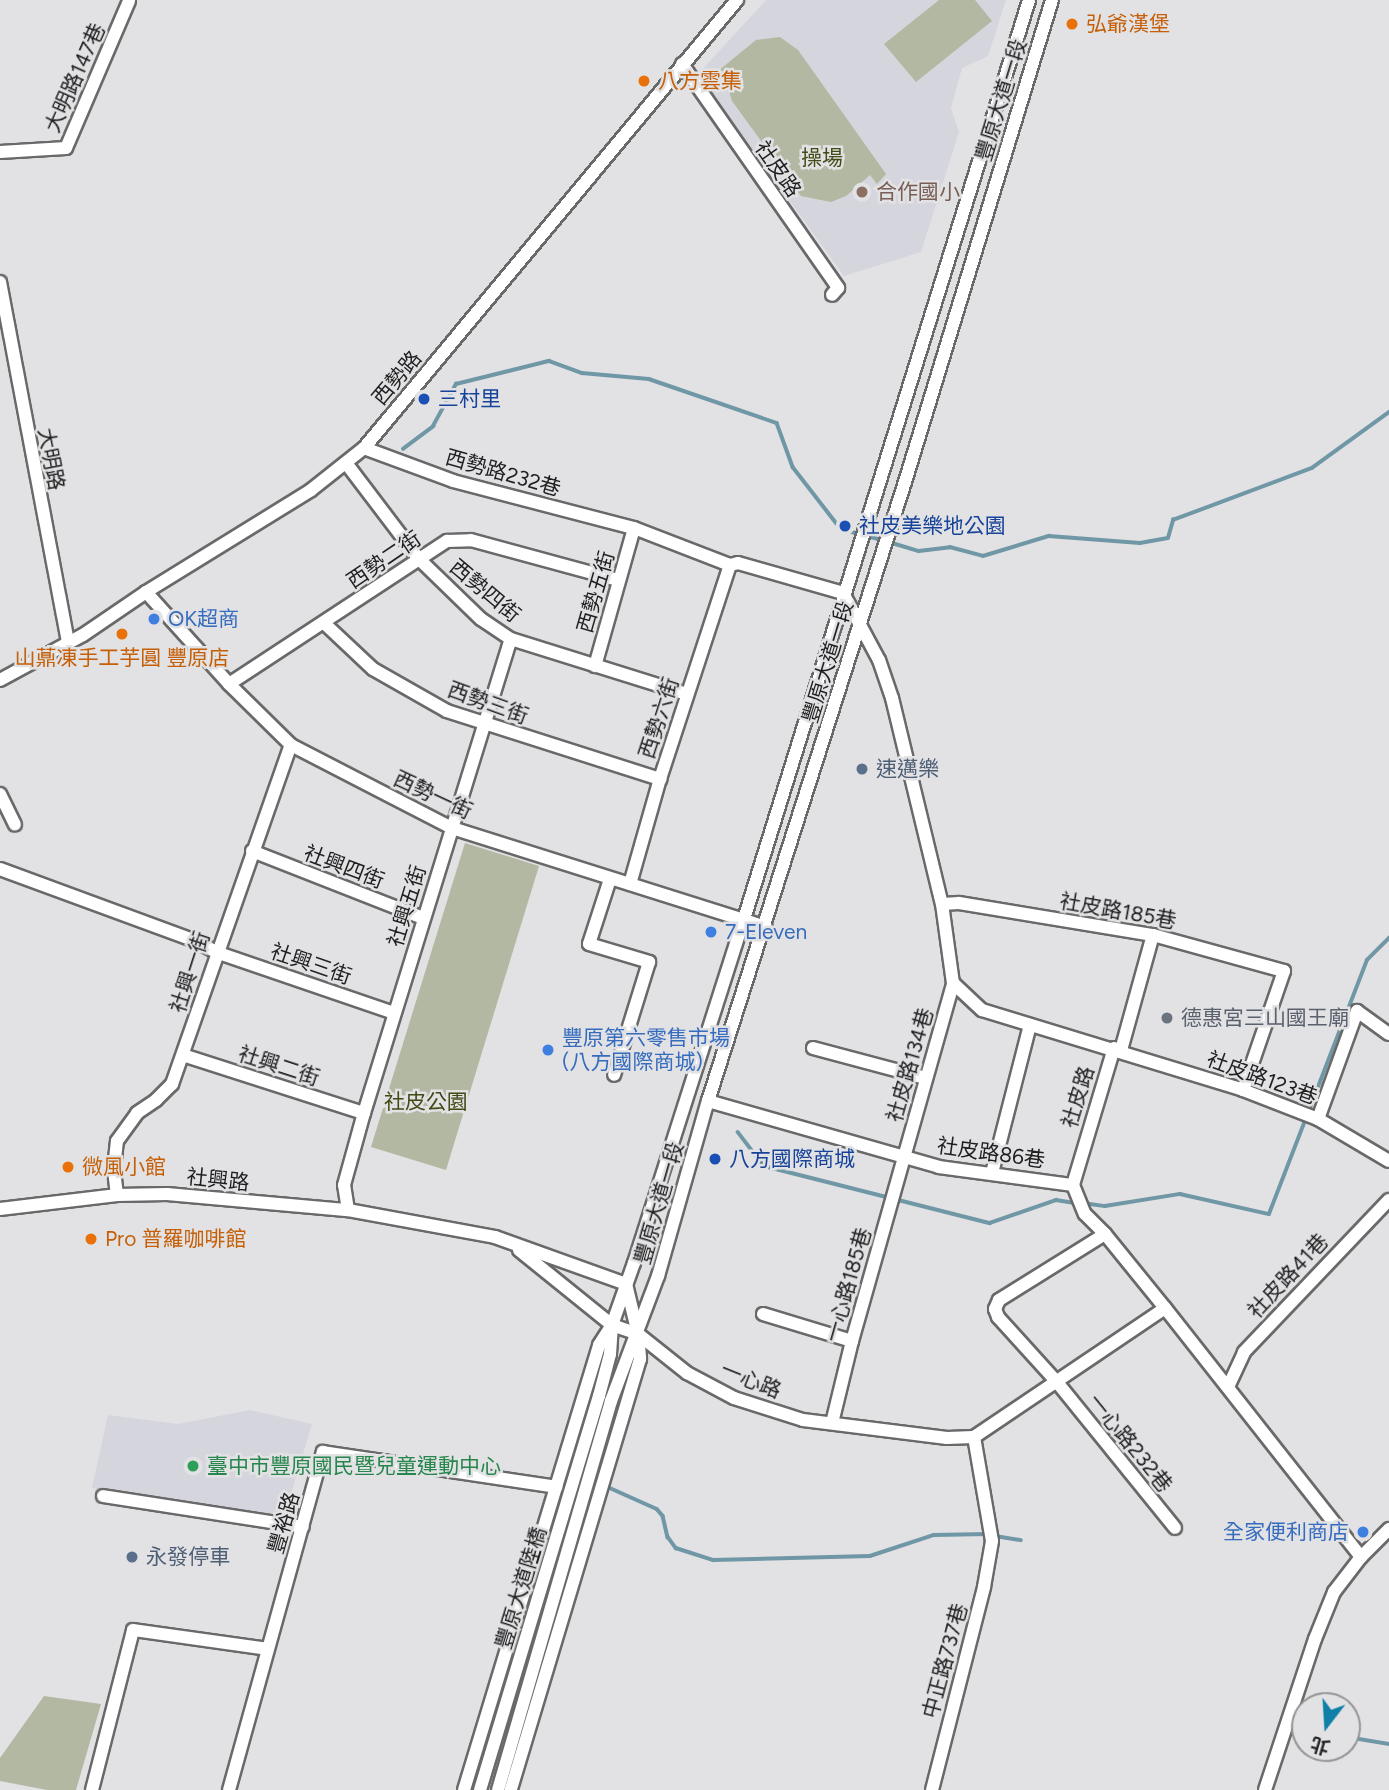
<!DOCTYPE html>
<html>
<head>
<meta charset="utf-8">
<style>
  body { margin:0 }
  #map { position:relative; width:1389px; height:1790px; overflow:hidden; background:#e2e2e4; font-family:Figtree,"Noto Sans TC",sans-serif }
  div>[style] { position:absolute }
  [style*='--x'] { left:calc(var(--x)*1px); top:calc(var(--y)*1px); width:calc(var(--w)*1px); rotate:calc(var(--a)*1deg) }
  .built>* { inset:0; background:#d5d5dd }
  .green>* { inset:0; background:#b2b8a1 }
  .stream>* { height:3.5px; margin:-1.75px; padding:0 1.75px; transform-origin:1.75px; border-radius:1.75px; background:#7097a5 }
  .roads { filter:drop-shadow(2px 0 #69696a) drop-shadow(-2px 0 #69696a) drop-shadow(0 2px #69696a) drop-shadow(0 -2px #69696a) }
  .minor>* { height:12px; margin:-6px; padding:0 6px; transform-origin:6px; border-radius:6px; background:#fff }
  .dots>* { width:19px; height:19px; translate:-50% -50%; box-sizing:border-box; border:4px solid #e2e2e4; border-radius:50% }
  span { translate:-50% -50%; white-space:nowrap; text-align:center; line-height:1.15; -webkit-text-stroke:5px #e2e2e4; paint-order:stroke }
  .food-label { font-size:21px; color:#c56008 }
  .left { translate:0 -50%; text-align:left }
  .street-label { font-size:21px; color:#1f1f20 }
  .park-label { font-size:21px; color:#414b15 }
  .education-label { font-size:21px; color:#785e54 }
  .transit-label { font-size:21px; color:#164399 }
  .shop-label { font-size:21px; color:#366cbe }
  .right { translate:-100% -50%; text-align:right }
  .service-label { font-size:21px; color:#4e5e75 }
  .worship-label { font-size:21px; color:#5b616d }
  .leisure-label { font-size:21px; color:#27864d }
  .north { position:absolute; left:1291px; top:1692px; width:70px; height:70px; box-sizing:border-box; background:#e2e2e4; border:2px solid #949496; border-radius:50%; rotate:197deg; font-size:19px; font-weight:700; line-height:28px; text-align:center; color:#1f1f20 }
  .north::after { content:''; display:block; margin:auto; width:24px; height:32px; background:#1080a8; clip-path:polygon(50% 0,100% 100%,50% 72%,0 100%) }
</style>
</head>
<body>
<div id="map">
  <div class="built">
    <div style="clip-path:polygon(766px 0,1006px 0,988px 56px,962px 68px,951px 108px,959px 132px,921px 252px,844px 276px,698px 74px)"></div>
    <div style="clip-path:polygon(250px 1410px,312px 1424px,284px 1516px,92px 1488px,108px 1415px,178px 1424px)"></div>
  </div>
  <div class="green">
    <div style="clip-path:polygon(939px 0,975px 0,992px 21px,916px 82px,884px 44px)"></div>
    <div style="clip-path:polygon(780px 37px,798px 50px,886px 174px,877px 184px,870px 175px,846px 196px,831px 202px,801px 196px,732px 101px,727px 85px,718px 71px,756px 40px)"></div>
    <div style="clip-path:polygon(465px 843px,539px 866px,446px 1170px,371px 1147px)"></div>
    <div style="clip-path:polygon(44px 1696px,101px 1704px,76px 1790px,47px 1790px,0 1781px,0 1758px)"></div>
  </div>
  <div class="stream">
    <div style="--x:403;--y:449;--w:38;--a:-37"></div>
    <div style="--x:433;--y:426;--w:48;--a:-61.3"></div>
    <div style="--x:456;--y:384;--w:96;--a:-13.9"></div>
    <div style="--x:549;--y:361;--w:35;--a:20"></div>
    <div style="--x:582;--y:373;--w:67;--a:5.1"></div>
    <div style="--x:649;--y:379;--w:135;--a:19"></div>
    <div style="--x:777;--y:423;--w:47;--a:70"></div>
    <div style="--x:793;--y:467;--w:78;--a:52.3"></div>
    <div style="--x:841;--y:529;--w:42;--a:15"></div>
    <div style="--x:889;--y:542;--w:31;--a:17"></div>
    <div style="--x:919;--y:551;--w:31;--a:-7"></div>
    <div style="--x:950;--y:547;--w:34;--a:15"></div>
    <div style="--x:983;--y:556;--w:69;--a:-16.9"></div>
    <div style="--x:1049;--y:536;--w:91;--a:4.4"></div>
    <div style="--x:1140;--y:543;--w:28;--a:-10"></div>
    <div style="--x:1168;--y:538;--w:19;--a:-74"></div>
    <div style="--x:1173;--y:520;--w:148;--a:-20.5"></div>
    <div style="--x:1312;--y:468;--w:95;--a:-36"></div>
    <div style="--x:738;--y:1132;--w:43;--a:52.6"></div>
    <div style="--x:764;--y:1166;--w:233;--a:14.2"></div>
    <div style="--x:990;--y:1223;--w:70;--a:-19.2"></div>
    <div style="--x:1056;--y:1200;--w:20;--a:9"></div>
    <div style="--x:1083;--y:1203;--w:22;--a:8"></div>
    <div style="--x:1105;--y:1206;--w:76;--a:-9.1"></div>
    <div style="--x:1180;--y:1194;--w:91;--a:12.7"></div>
    <div style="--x:1269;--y:1214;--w:272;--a:-68.9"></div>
    <div style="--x:1367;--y:960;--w:31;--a:-45"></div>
    <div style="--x:610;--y:1488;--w:51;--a:24.1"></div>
    <div style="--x:657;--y:1509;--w:9;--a:49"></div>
    <div style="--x:663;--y:1516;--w:22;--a:77"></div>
    <div style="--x:668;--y:1537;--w:14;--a:54"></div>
    <div style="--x:676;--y:1548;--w:39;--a:18"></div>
    <div style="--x:713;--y:1560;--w:157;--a:-1.5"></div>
    <div style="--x:870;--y:1556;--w:67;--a:-18.2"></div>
    <div style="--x:934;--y:1535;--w:54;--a:-1.1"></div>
    <div style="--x:995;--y:1536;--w:26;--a:9"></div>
    <div style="--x:1347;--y:1737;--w:43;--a:9.5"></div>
    <div style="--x:1300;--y:1739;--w:5;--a:0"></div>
  </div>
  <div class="roads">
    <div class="minor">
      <div style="--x:682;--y:64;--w:273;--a:55.1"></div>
      <div style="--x:838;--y:288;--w:9;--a:131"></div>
      <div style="--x:0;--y:152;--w:66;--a:-3.5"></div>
      <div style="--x:66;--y:148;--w:160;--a:-66.8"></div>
      <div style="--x:0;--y:282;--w:367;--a:79.3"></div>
      <div style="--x:364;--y:448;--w:95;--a:20.3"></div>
      <div style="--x:453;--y:481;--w:187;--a:14.6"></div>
      <div style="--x:634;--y:528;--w:103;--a:21.1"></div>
      <div style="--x:730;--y:565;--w:8;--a:-14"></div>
      <div style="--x:738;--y:563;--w:109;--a:15.9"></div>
      <div style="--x:843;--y:593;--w:76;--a:61.8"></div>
      <div style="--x:879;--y:660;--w:40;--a:71.1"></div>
      <div style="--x:892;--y:698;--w:212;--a:76.4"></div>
      <div style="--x:942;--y:904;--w:80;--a:82.1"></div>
      <div style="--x:953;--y:983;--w:40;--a:43"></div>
      <div style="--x:982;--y:1010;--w:273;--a:17"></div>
      <div style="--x:1243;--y:1090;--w:80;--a:21.1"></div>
      <div style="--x:1318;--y:1119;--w:82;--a:30.6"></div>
      <div style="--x:346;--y:463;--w:121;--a:52.8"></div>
      <div style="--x:419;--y:559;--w:86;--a:44.1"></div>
      <div style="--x:481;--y:619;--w:36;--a:34"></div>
      <div style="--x:511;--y:639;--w:184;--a:17.4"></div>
      <div style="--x:146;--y:592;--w:124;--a:47.9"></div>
      <div style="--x:229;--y:684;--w:87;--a:44.5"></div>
      <div style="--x:291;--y:745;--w:181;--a:27.3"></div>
      <div style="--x:452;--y:828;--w:329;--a:17.5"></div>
      <div style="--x:324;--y:623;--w:67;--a:43.2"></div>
      <div style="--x:373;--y:669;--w:85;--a:29.6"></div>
      <div style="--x:447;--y:711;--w:224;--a:17.7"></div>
      <div style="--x:595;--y:666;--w:143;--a:-74.2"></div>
      <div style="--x:0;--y:680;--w:94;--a:-28.5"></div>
      <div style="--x:83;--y:635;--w:76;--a:-34.3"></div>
      <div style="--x:146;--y:592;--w:194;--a:-31.7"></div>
      <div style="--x:311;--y:490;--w:68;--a:-38.4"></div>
      <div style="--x:364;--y:448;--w:583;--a:-50.22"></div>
      <div style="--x:229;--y:684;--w:261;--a:-33.3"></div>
      <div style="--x:447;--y:541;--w:24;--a:-2"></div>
      <div style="--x:471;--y:540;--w:152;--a:15.2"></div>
      <div style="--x:0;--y:794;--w:34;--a:64"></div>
      <div style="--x:252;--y:851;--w:184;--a:21.4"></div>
      <div style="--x:0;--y:869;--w:211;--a:20.2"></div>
      <div style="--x:198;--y:942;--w:21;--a:29"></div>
      <div style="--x:216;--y:952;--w:188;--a:18.9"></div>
      <div style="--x:610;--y:879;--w:68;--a:107.9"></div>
      <div style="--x:589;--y:944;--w:63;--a:16.7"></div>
      <div style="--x:649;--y:962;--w:118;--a:107.2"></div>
      <div style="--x:630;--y:884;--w:109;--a:-74.1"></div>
      <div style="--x:660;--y:779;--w:225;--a:-71.9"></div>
      <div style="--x:942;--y:904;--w:17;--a:-3"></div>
      <div style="--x:959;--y:903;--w:197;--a:9.4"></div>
      <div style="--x:1153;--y:935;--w:136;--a:15.4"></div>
      <div style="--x:1284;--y:971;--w:126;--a:109"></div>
      <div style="--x:813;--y:1048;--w:117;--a:14.9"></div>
      <div style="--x:1114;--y:1048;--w:143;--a:106.7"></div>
      <div style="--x:1073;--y:1185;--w:31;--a:68"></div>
      <div style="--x:1085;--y:1214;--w:28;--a:45"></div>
      <div style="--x:1105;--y:1234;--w:95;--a:51"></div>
      <div style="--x:1165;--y:1308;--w:317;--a:51.8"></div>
      <div style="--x:1121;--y:1050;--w:119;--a:-74.5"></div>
      <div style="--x:183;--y:1055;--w:190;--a:17.8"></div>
      <div style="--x:708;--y:1101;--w:240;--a:15.9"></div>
      <div style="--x:939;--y:1167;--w:135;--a:7.7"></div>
      <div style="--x:1318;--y:1119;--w:115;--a:-70.1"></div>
      <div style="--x:1357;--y:1011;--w:39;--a:36"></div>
      <div style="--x:992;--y:1173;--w:153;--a:-75.6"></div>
      <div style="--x:117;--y:1195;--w:26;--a:-97"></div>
      <div style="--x:114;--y:1169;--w:28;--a:-84"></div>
      <div style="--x:117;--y:1141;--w:34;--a:-54"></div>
      <div style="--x:137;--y:1113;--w:23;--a:-34"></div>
      <div style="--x:156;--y:1100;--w:23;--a:-45"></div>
      <div style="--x:172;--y:1084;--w:359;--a:-70.7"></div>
      <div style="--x:0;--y:1209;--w:118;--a:-6.8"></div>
      <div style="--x:117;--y:1195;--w:50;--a:-1.1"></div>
      <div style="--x:167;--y:1194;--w:182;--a:5.1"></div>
      <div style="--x:348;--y:1210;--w:149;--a:10.4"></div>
      <div style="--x:495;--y:1237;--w:139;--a:19.7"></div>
      <div style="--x:626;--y:1284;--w:51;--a:76.5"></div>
      <div style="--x:638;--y:1334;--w:25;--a:85"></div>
      <div style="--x:640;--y:1359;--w:450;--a:106.7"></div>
      <div style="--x:348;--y:1210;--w:25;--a:-99"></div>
      <div style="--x:344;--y:1185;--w:75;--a:-74.5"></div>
      <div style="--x:364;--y:1113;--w:496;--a:-72.8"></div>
      <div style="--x:1105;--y:1234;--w:125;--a:148.1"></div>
      <div style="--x:999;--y:1300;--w:10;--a:114"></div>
      <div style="--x:995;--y:1309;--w:9;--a:69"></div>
      <div style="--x:998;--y:1317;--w:86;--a:47.8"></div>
      <div style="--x:1056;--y:1381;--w:189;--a:51"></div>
      <div style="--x:519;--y:1250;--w:119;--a:38.9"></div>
      <div style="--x:612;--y:1325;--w:28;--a:19"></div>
      <div style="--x:638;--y:1334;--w:63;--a:38.5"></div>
      <div style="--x:687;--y:1373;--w:53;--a:28"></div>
      <div style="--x:734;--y:1398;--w:72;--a:17.7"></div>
      <div style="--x:803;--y:1420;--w:145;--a:7.1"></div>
      <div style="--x:947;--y:1438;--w:27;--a:-2"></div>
      <div style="--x:974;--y:1437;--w:230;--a:-34"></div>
      <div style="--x:763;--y:1314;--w:93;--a:16.9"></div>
      <div style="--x:1228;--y:1387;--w:38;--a:-65"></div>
      <div style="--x:1244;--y:1352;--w:210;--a:-46.4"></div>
      <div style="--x:832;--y:1423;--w:84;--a:-76.3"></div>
      <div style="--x:852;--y:1341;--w:372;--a:-74.2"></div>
      <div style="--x:103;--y:1496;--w:202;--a:8.8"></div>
      <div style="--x:92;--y:1790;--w:165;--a:-75.6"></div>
      <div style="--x:133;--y:1630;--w:136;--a:8"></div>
      <div style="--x:229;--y:1790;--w:351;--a:-74.5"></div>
      <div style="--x:323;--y:1452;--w:236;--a:8.5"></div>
      <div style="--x:464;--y:1790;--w:465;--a:-73.1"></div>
      <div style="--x:599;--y:1345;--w:24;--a:-57"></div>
      <div style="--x:612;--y:1325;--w:66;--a:-70.5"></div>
      <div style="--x:634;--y:1263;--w:361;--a:-72.3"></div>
      <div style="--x:744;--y:919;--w:962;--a:-72.77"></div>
      <div style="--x:480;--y:1790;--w:412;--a:-73.2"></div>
      <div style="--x:599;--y:1396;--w:43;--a:-75.3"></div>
      <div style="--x:610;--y:1354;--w:28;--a:-86"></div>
      <div style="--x:498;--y:1790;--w:405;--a:-73.8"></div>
      <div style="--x:611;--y:1401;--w:134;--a:-69.4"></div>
      <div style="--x:658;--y:1276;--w:182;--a:-74.1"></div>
      <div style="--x:708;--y:1101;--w:650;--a:-72.35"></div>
      <div style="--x:905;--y:482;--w:504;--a:-73.04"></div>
      <div style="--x:932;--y:1790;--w:210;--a:-75.6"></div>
      <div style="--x:984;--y:1587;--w:47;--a:-80.1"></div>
      <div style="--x:992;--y:1541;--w:106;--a:-99.8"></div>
      <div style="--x:1265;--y:1790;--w:159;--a:-71.7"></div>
      <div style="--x:1315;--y:1639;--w:51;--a:-68"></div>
      <div style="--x:1334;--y:1592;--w:44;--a:-52.4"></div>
      <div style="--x:1361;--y:1557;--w:40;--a:-45"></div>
    </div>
  </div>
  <div class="dots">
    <div style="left:1072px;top:24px;background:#e8710a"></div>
    <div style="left:644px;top:81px;background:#e8710a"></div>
    <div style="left:862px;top:192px;background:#8d6e63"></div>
    <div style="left:424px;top:399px;background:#1a4fb4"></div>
    <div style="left:845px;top:526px;background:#1a4fb4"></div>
    <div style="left:154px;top:619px;background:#3f7fe0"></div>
    <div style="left:122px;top:634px;background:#e8710a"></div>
    <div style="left:862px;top:769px;background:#5c6f8a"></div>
    <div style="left:711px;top:932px;background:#3f7fe0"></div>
    <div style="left:1167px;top:1018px;background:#6b7280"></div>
    <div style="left:548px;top:1050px;background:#3f7fe0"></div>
    <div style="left:715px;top:1159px;background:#1a4fb4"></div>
    <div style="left:68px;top:1167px;background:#e8710a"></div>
    <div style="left:91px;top:1239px;background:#e8710a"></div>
    <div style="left:193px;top:1466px;background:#2e9e5b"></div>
    <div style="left:1363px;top:1532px;background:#3f7fe0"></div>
    <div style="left:132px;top:1557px;background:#5c6f8a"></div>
  </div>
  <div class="food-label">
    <span class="left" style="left:1086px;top:24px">弘爺漢堡</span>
    <span class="left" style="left:658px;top:81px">八方雲集</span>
    <span style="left:122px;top:658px">山薡凍手工芋圓 豐原店</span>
    <span class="left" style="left:82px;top:1167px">微風小館</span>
    <span class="left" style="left:105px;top:1239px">Pro 普羅咖啡館</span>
  </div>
  <div class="street-label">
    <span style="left:75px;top:78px;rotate:-66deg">大明路147巷</span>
    <span style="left:1001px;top:100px;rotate:-73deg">豐原大道一段</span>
    <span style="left:778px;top:169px;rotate:55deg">社皮路</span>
    <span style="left:397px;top:378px;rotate:-50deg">西勢路</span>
    <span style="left:51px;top:459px;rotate:79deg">大明路</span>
    <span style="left:503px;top:473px;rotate:16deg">西勢路232巷</span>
    <span style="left:384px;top:560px;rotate:-34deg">西勢二街</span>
    <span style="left:485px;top:591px;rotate:40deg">西勢四街</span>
    <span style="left:596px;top:592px;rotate:-74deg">西勢五街</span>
    <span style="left:828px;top:662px;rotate:-73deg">豐原大道一段</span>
    <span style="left:488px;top:703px;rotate:20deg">西勢三街</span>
    <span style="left:659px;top:718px;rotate:-72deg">西勢六街</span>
    <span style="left:433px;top:795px;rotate:25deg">西勢一街</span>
    <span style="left:344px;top:867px;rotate:21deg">社興四街</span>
    <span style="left:407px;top:906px;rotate:-73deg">社興五街</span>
    <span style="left:1118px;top:911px;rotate:10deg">社皮路185巷</span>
    <span style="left:311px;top:964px;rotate:19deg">社興三街</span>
    <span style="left:190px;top:972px;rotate:-72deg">社興一街</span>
    <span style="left:910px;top:1065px;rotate:-74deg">社皮路134巷</span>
    <span style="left:279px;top:1066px;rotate:18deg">社興二街</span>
    <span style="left:1262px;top:1078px;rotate:20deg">社皮路123巷</span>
    <span style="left:1078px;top:1097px;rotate:-73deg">社皮路</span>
    <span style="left:991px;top:1153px;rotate:8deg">社皮路86巷</span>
    <span style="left:218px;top:1180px;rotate:6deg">社興路</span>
    <span style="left:659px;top:1203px;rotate:-74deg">豐原大道一段</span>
    <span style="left:1288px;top:1276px;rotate:-47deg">社皮路41巷</span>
    <span style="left:848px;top:1285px;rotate:-74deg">一心路185巷</span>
    <span style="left:751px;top:1380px;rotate:22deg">一心路</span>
    <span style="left:1130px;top:1443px;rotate:51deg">一心路232巷</span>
    <span style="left:284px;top:1523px;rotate:-74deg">豐裕路</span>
    <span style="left:521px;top:1588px;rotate:-73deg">豐原大道陸橋</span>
    <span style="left:945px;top:1661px;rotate:-75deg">中正路737巷</span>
  </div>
  <div class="park-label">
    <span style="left:822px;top:158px">操場</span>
    <span style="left:426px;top:1102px">社皮公園</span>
  </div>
  <div class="education-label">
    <span class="left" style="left:876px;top:192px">合作國小</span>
  </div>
  <div class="transit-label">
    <span class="left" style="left:438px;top:399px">三村里</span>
    <span class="left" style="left:859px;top:526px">社皮美樂地公園</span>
    <span class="left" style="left:729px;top:1159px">八方國際商城</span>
  </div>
  <div class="shop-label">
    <span class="left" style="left:168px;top:619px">OK超商</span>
    <span class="left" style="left:725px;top:932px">7-Eleven</span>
    <span class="left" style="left:562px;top:1050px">豐原第六零售市場<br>(八方國際商城)</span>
    <span class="right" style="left:1349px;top:1532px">全家便利商店</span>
  </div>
  <div class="service-label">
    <span class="left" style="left:876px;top:769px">速邁樂</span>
    <span class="left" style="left:146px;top:1557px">永發停車</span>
  </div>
  <div class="worship-label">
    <span class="left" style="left:1181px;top:1018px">德惠宮三山國王廟</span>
  </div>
  <div class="leisure-label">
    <span class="left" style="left:207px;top:1466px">臺中市豐原國民暨兒童運動中心</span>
  </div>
  <div class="north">北</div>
</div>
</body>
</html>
